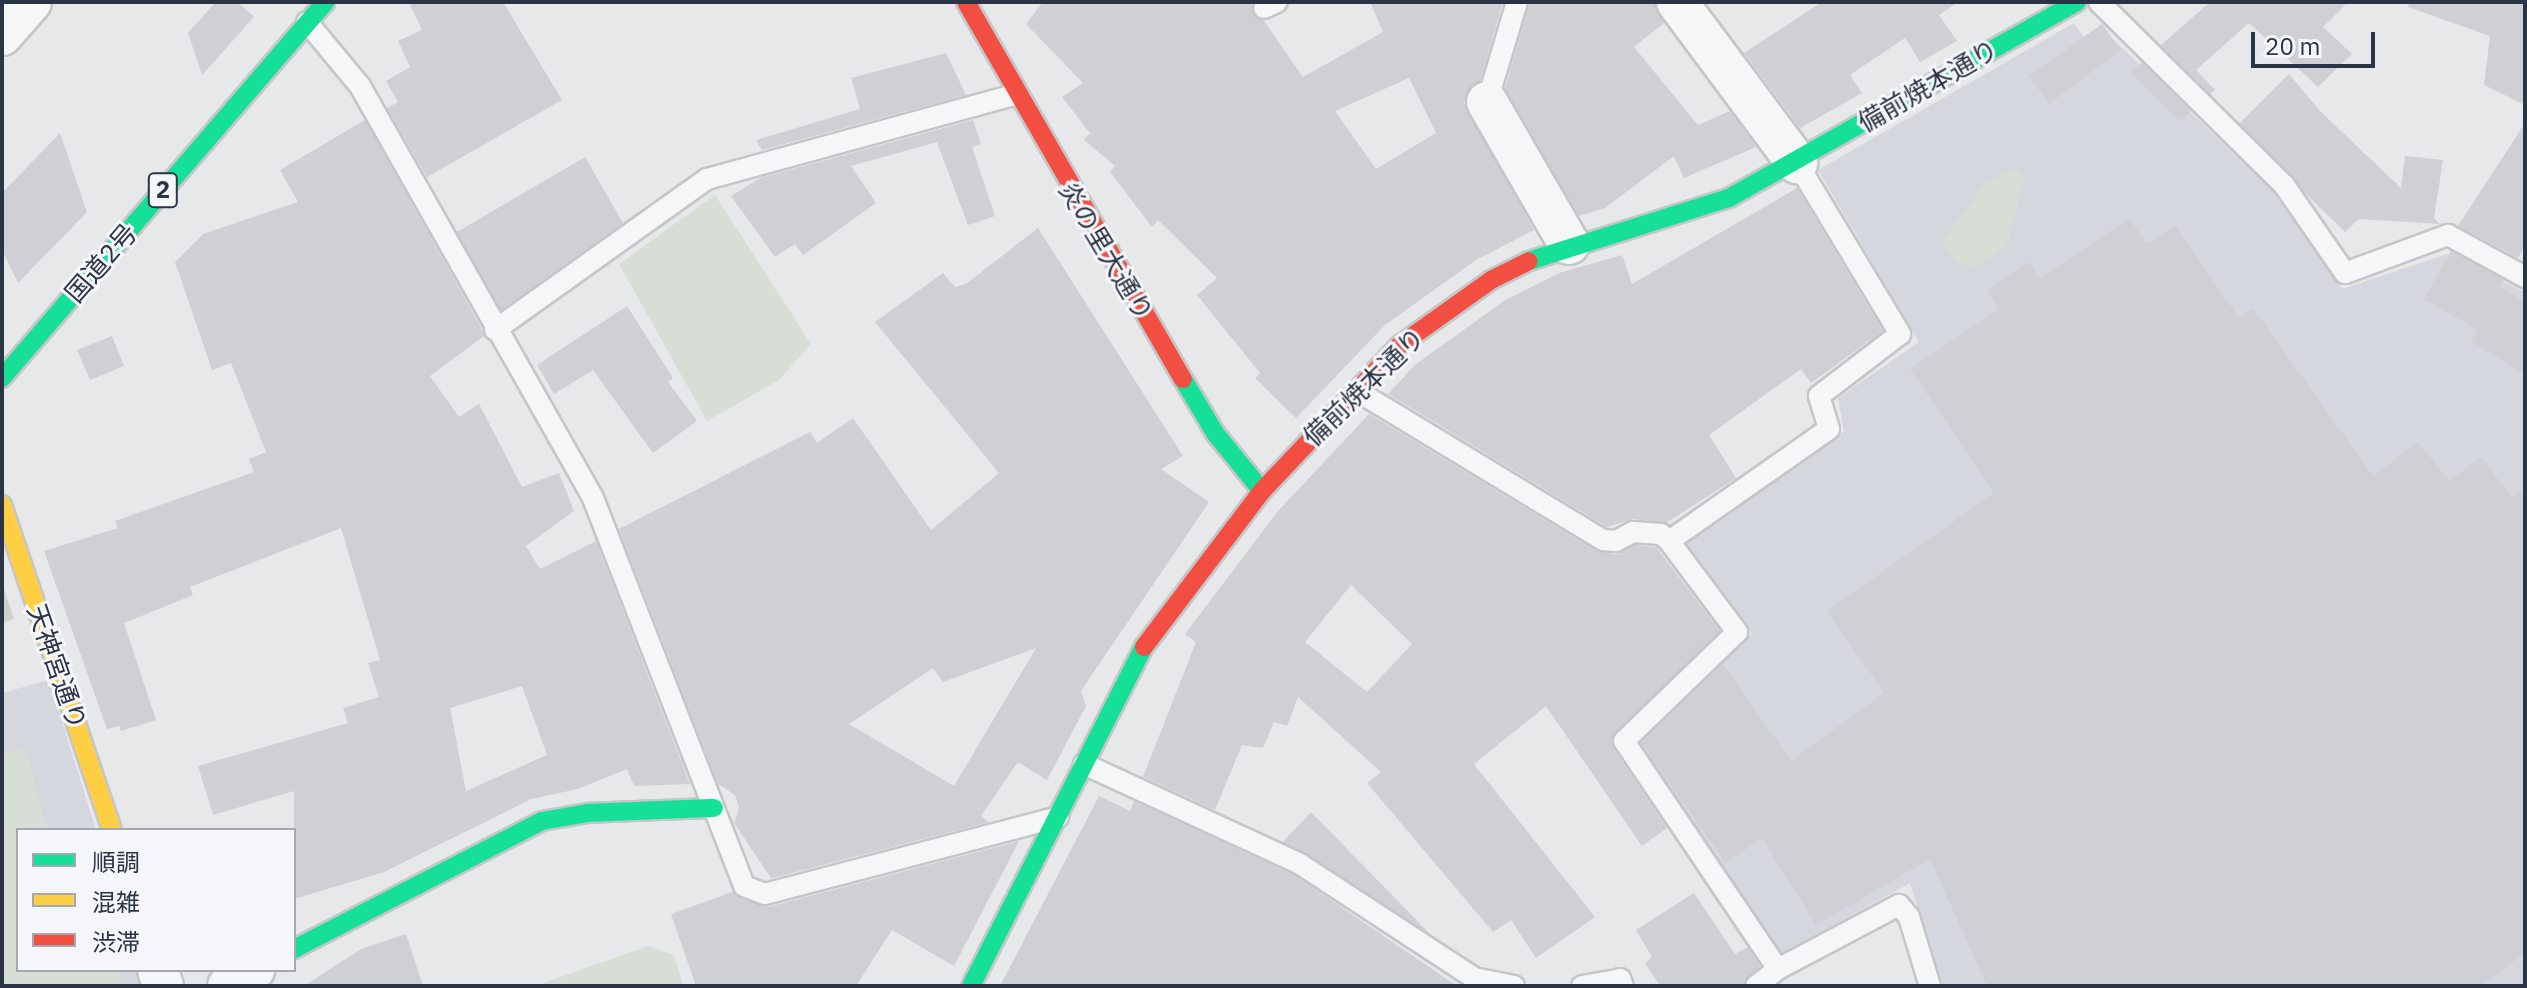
<!DOCTYPE html>
<html>
<head>
<meta charset="utf-8">
<style>
  body { margin:0 }
  #map { position:relative; width:2527px; height:988px; overflow:hidden; background:#e6e8ea; font-family:"IBM Plex Sans","Noto Sans JP",sans-serif }
  div>[style] { position:absolute }
  [style*='--x'] { left:calc(var(--x)*1px); top:calc(var(--y)*1px); width:calc(var(--w)*1px); rotate:calc(var(--a)*1deg) }
  .built>* { inset:0; background:#d4d7dd }
  .green>* { inset:0; background:#d6ded6 }
  .building>* { inset:0; background:#ced0d3 }
  .roads { filter:drop-shadow(2px 0 #c4c6c8) drop-shadow(-2px 0 #c4c6c8) drop-shadow(0 2px #c4c6c8) drop-shadow(0 -2px #c4c6c8) }
  .lane>* { height:20px; margin:-10px; padding:0 10px; transform-origin:10px; border-radius:10px; background:#f5f6f7 }
  .street>* { height:40px; margin:-20px; padding:0 20px; transform-origin:20px; border-radius:20px; background:#f5f6f7 }
  .fast>* { height:18px; margin:-9px; padding:0 9px; transform-origin:9px; border-radius:9px; background:#16e098 }
  .slow>* { height:18px; margin:-9px; padding:0 9px; transform-origin:9px; border-radius:9px; background:#ffcf43 }
  .jam>* { height:18px; margin:-9px; padding:0 9px; transform-origin:9px; border-radius:9px; background:#f24e42 }
  span { translate:-50% -50%; white-space:nowrap; text-align:center; line-height:1.15; -webkit-text-stroke:6px #f4f6f9; paint-order:stroke }
  .shield-label span { padding:2px 6px; background:#f4f6f9; border:2px solid; border-radius:6px; -webkit-text-stroke-width:0 }
  .shield-label { font-size:24px; color:#2b3445; font-weight:700 }
  .street-label { font-size:26px; color:#2b3445 }
  .frame { position:absolute; inset:0; border:4px solid #2b3445; pointer-events:none }
  .legend { position:absolute; left:16px; top:828px; width:280px; height:144px; box-sizing:border-box; background:#f4f6f9; border:2px solid #a4a8b1; margin:0; padding:10px 14px; list-style:none; font-size:24px; color:#2b3445 }
  .legend li { display:flex; align-items:center; gap:16px; height:40px }
  .legend b { width:40px; border:2px solid #a4a8b1 }
  .scale { position:absolute; left:2251px; top:32px; width:124px; height:36px; box-sizing:border-box; border:4px solid #2b3445; border-top:0; padding-left:10px; font-size:24px; line-height:28px; white-space:nowrap; color:#2b3445; -webkit-text-stroke:6px #f4f6f9; paint-order:stroke }
</style>
</head>
<body>
<div id="map">
  <div class="built">
    <div style="clip-path:polygon(2074px 23px,2098px 57px,2118px 44px,2272px 190px,2342px 289px,2447px 254px,2525px 292px,2525px 986px,1942px 986px,1910px 883px,1781px 954px,1636px 747px,1640px 738px,1752px 634px,1686px 550px,1687px 543px,1844px 432px,1838px 398px,1919px 342px,1818px 170px)"></div>
    <div style="clip-path:polygon(49px 680px,96px 830px,18px 830px,18px 970px,140px 970px,145px 986px,2px 986px,2px 693px)"></div>
  </div>
  <div class="green">
    <div style="clip-path:polygon(2013px 168px,2024px 178px,2007px 245px,1975px 267px,1958px 264px,1942px 241px,1985px 184px)"></div>
    <div style="clip-path:polygon(715px 195px,811px 344px,779px 380px,707px 421px,619px 264px)"></div>
    <div style="clip-path:polygon(26px 749px,47px 830px,18px 830px,18px 970px,117px 970px,122px 986px,2px 986px,2px 754px)"></div>
    <div style="clip-path:polygon(648px 946px,674px 955px,683px 986px,535px 986px)"></div>
  </div>
  <div class="building">
    <div style="clip-path:polygon(216px 2px,238px 2px,254px 17px,202px 75px,188px 33px)"></div>
    <div style="clip-path:polygon(409px 2px,503px 2px,562px 100px,427px 177px,387px 108px,398px 102px,386px 81px,410px 67px,398px 41px,422px 30px)"></div>
    <div style="clip-path:polygon(evenodd,1043px 2px,1251px 2px,1253px 14px,1264px 21px,1303px 77px,1383px 32px,1370px 2px,1503px 2px,1480px 81px,1468px 90px,1464px 103px,1534px 230px,1476px 260px,1385px 325px,1296px 418px,1255px 378px,1260px 373px,1197px 295px,1217px 278px,1158px 220px,1152px 227px,1110px 172px,1115px 166px,1084px 140px,1090px 133px,1062px 97px,1083px 83px,1026px 24px,1043px 2px,1409px 78px,1436px 133px,1376px 169px,1335px 111px,1409px 78px)"></div>
    <div style="clip-path:polygon(1530px 2px,1654px 2px,1664px 23px,1634px 47px,1698px 125px,1730px 111px,1756px 147px,1684px 178px,1674px 156px,1605px 208px,1579px 216px,1505px 88px)"></div>
    <div style="clip-path:polygon(1822px 2px,1958px 2px,1939px 15px,1957px 41px,1920px 62px,1905px 38px,1850px 75px,1862px 93px,1800px 128px,1744px 53px)"></div>
    <div style="clip-path:polygon(2210px 2px,2348px 2px,2323px 27px,2352px 54px,2318px 87px,2249px 23px,2196px 70px,2215px 90px,2210px 94px,2161px 45px)"></div>
    <div style="clip-path:polygon(2409px 2px,2525px 2px,2525px 105px,2484px 85px,2490px 36px,2408px 7px)"></div>
    <div style="clip-path:polygon(2102px 24px,2121px 50px,2049px 104px,2029px 76px)"></div>
    <div style="clip-path:polygon(946px 53px,966px 95px,762px 150px,756px 140px,860px 109px,851px 78px)"></div>
    <div style="clip-path:polygon(2142px 62px,2191px 111px,2180px 121px,2130px 73px)"></div>
    <div style="clip-path:polygon(2289px 74px,2321px 112px,2401px 188px,2405px 156px,2443px 160px,2434px 218px,2440px 224px,2359px 219px,2345px 232px,2306px 194px,2240px 123px)"></div>
    <div style="clip-path:polygon(evenodd,365px 120px,482px 329px,484px 336px,430px 376px,459px 417px,479px 404px,522px 487px,559px 473px,574px 511px,526px 546px,540px 569px,596px 541px,690px 784px,634px 786px,627px 769px,578px 789px,531px 799px,384px 872px,294px 899px,294px 791px,213px 815px,198px 766px,348px 723px,343px 708px,379px 697px,368px 663px,380px 660px,341px 528px,190px 587px,193px 595px,124px 623px,156px 720px,121px 731px,119px 726px,107px 729px,44px 551px,118px 528px,115px 521px,254px 472px,249px 459px,266px 452px,231px 363px,212px 370px,175px 262px,203px 234px,298px 202px,280px 170px,365px 120px,522px 686px,547px 755px,466px 791px,450px 708px,522px 686px)"></div>
    <div style="clip-path:polygon(973px 120px,981px 144px,972px 147px,995px 216px,968px 225px,937px 142px,851px 166px,876px 203px,803px 255px,795px 244px,775px 257px,731px 196px,760px 178px)"></div>
    <div style="clip-path:polygon(2525px 123px,2525px 247px,2518px 258px,2458px 226px)"></div>
    <div style="clip-path:polygon(60px 133px,87px 212px,18px 283px,2px 250px,2px 193px)"></div>
    <div style="clip-path:polygon(585px 157px,623px 223px,501px 310px,457px 232px)"></div>
    <div style="clip-path:polygon(1797px 188px,1883px 331px,1811px 383px,1801px 369px,1709px 435px,1736px 478px,1666px 523px,1633px 519px,1607px 527px,1388px 394px,1416px 364px,1504px 301px,1559px 273px,1622px 255px,1632px 284px)"></div>
    <div style="clip-path:polygon(2129px 218px,2147px 244px,2175px 226px,2239px 318px,2253px 308px,2373px 476px,2418px 442px,2449px 481px,2481px 457px,2512px 497px,2525px 487px,2525px 953px,2481px 986px,1987px 986px,1930px 859px,1816px 925px,1762px 838px,1726px 863px,1641px 743px,1723px 664px,1791px 761px,1884px 693px,1827px 611px,1994px 493px,1910px 369px,1999px 309px,1987px 290px,2029px 262px,2040px 279px)"></div>
    <div style="clip-path:polygon(evenodd,1038px 228px,1183px 456px,1161px 469px,1209px 502px,1081px 691px,1086px 706px,1047px 780px,1018px 762px,981px 816px,989px 822px,765px 880px,771px 878px,734px 823px,739px 808px,735px 795px,718px 784px,619px 529px,810px 432px,817px 443px,853px 418px,931px 530px,999px 473px,875px 322px,943px 273px,955px 287px,966px 284px,1038px 228px,1036px 648px,954px 786px,849px 724px,933px 668px,943px 682px,1036px 648px)"></div>
    <div style="clip-path:polygon(2451px 251px,2504px 280px,2500px 287px,2525px 302px,2525px 375px,2471px 341px,2478px 330px,2424px 299px)"></div>
    <div style="clip-path:polygon(627px 306px,673px 378px,668px 382px,697px 421px,653px 453px,593px 370px,554px 394px,537px 365px)"></div>
    <div style="clip-path:polygon(112px 336px,124px 366px,90px 380px,77px 350px)"></div>
    <div style="clip-path:polygon(evenodd,1369px 414px,1596px 551px,1616px 554px,1636px 545px,1656px 547px,1720px 631px,1612px 736px,1613px 748px,1667px 828px,1642px 846px,1546px 706px,1474px 764px,1595px 917px,1536px 958px,1511px 920px,1493px 932px,1367px 783px,1381px 772px,1298px 697px,1287px 726px,1274px 722px,1263px 748px,1242px 745px,1215px 810px,1143px 777px,1196px 642px,1185px 634px,1278px 511px,1369px 414px,1351px 585px,1412px 644px,1367px 692px,1305px 642px,1351px 585px)"></div>
    <div style="clip-path:polygon(2px 583px,14px 619px,2px 623px)"></div>
    <div style="clip-path:polygon(1099px 796px,1130px 811px,1134px 801px,1294px 875px,1457px 986px,1000px 986px)"></div>
    <div style="clip-path:polygon(1311px 812px,1430px 934px,1283px 842px)"></div>
    <div style="clip-path:polygon(1019px 841px,954px 966px,892px 930px,856px 986px,696px 986px,671px 914px,732px 892px,768px 907px)"></div>
    <div style="clip-path:polygon(1694px 893px,1735px 954px,1748px 947px,1760px 966px,1743px 986px,1660px 986px,1645px 963px,1652px 957px,1636px 930px)"></div>
    <div style="clip-path:polygon(406px 934px,423px 986px,304px 986px,361px 949px)"></div>
  </div>
  <div class="roads">
    <div class="lane">
      <div style="--x:2099;--y:2;--w:260;--a:44.7"></div>
      <div style="--x:2284;--y:185;--w:107;--a:55.3"></div>
      <div style="--x:2345;--y:273;--w:110;--a:-20.3"></div>
      <div style="--x:2448;--y:235;--w:88;--a:28.6"></div>
      <div style="--x:1264;--y:8;--w:14;--a:-25"></div>
      <div style="--x:307;--y:22;--w:83;--a:50.4"></div>
      <div style="--x:360;--y:86;--w:473;--a:60.5"></div>
      <div style="--x:593;--y:498;--w:416;--a:68.7"></div>
      <div style="--x:744;--y:886;--w:22;--a:21"></div>
      <div style="--x:765;--y:894;--w:303;--a:-14.7"></div>
      <div style="--x:1487;--y:102;--w:104;--a:-73.3"></div>
      <div style="--x:1797;--y:163;--w:200;--a:58.9"></div>
      <div style="--x:1900;--y:334;--w:102;--a:142.6"></div>
      <div style="--x:1819;--y:396;--w:34;--a:73"></div>
      <div style="--x:1829;--y:429;--w:195;--a:145"></div>
      <div style="--x:1669;--y:541;--w:114;--a:53.2"></div>
      <div style="--x:1737;--y:632;--w:157;--a:136"></div>
      <div style="--x:1624;--y:741;--w:275;--a:56"></div>
      <div style="--x:1778;--y:969;--w:137;--a:-27.9"></div>
      <div style="--x:1899;--y:905;--w:16;--a:50"></div>
      <div style="--x:1909;--y:917;--w:72;--a:73.1"></div>
      <div style="--x:495;--y:330;--w:260;--a:-35.5"></div>
      <div style="--x:707;--y:179;--w:319;--a:-15.3"></div>
      <div style="--x:1357;--y:391;--w:288;--a:31.2"></div>
      <div style="--x:1603;--y:540;--w:13;--a:4"></div>
      <div style="--x:1616;--y:541;--w:19;--a:-28"></div>
      <div style="--x:1633;--y:532;--w:28;--a:4"></div>
      <div style="--x:1661;--y:534;--w:11;--a:41"></div>
      <div style="--x:1084;--y:764;--w:238;--a:24.8"></div>
      <div style="--x:1300;--y:864;--w:208;--a:33.2"></div>
      <div style="--x:1474;--y:978;--w:41;--a:11.3"></div>
      <div style="--x:1582;--y:986;--w:39;--a:-10"></div>
      <div style="--x:1620;--y:979;--w:8;--a:67"></div>
      <div style="--x:1756;--y:986;--w:28;--a:-38"></div>
    </div>
    <div class="street">
      <div style="--x:1677;--y:2;--w:201;--a:53.3"></div>
      <div style="--x:2;--y:35;--w:44;--a:-48.7"></div>
      <div style="--x:1487;--y:102;--w:164;--a:60"></div>
      <div style="--x:158;--y:970;--w:17;--a:73"></div>
      <div style="--x:228;--y:986;--w:31;--a:-32"></div>
    </div>
    <div class="fast">
      <div style="--x:1529;--y:261;--w:210;--a:-17.5"></div>
      <div style="--x:1729;--y:198;--w:399;--a:-29.4"></div>
      <div style="--x:2;--y:378;--w:496;--a:-49.3"></div>
      <div style="--x:1183;--y:379;--w:63;--a:59.3"></div>
      <div style="--x:1215;--y:433;--w:75;--a:51"></div>
      <div style="--x:294;--y:949;--w:279;--a:-27.3"></div>
      <div style="--x:542;--y:821;--w:47;--a:-9.9"></div>
      <div style="--x:588;--y:813;--w:126;--a:-2.3"></div>
      <div style="--x:971;--y:986;--w:381;--a:-63"></div>
    </div>
    <div class="slow">
      <div style="--x:2;--y:505;--w:343;--a:71.3"></div>
    </div>
    <div class="jam">
      <div style="--x:966;--y:2;--w:435;--a:60.1"></div>
      <div style="--x:1144;--y:647;--w:196;--a:-52.9"></div>
      <div style="--x:1262;--y:491;--w:201;--a:-46.6"></div>
      <div style="--x:1400;--y:345;--w:112;--a:-35.5"></div>
      <div style="--x:1491;--y:280;--w:42;--a:-26.6"></div>
    </div>
  </div>
  <div class="shield-label">
    <span style="left:163px;top:190px">2</span>
  </div>
  <div class="street-label">
    <span style="left:1928px;top:86px;rotate:-30deg">備前焼本通り</span>
    <span style="left:1106px;top:251px;rotate:59deg">炎の里大通り</span>
    <span style="left:101px;top:263px;rotate:-49deg">国道2号</span>
    <span style="left:1364px;top:387px;rotate:-44deg">備前焼本通り</span>
    <span style="left:57px;top:667px;rotate:71deg">天神宮通り</span>
  </div>
  <div class="frame"></div>
  <ul class="legend">
  <li><b style="height:10px;background:#16e098"></b>順調</li>
  <li><b style="height:10px;background:#ffcf43"></b>混雑</li>
  <li><b style="height:10px;background:#f24e42"></b>渋滞</li>
  </ul>
  <div class="scale">20 m</div>
</div>
</body>
</html>
